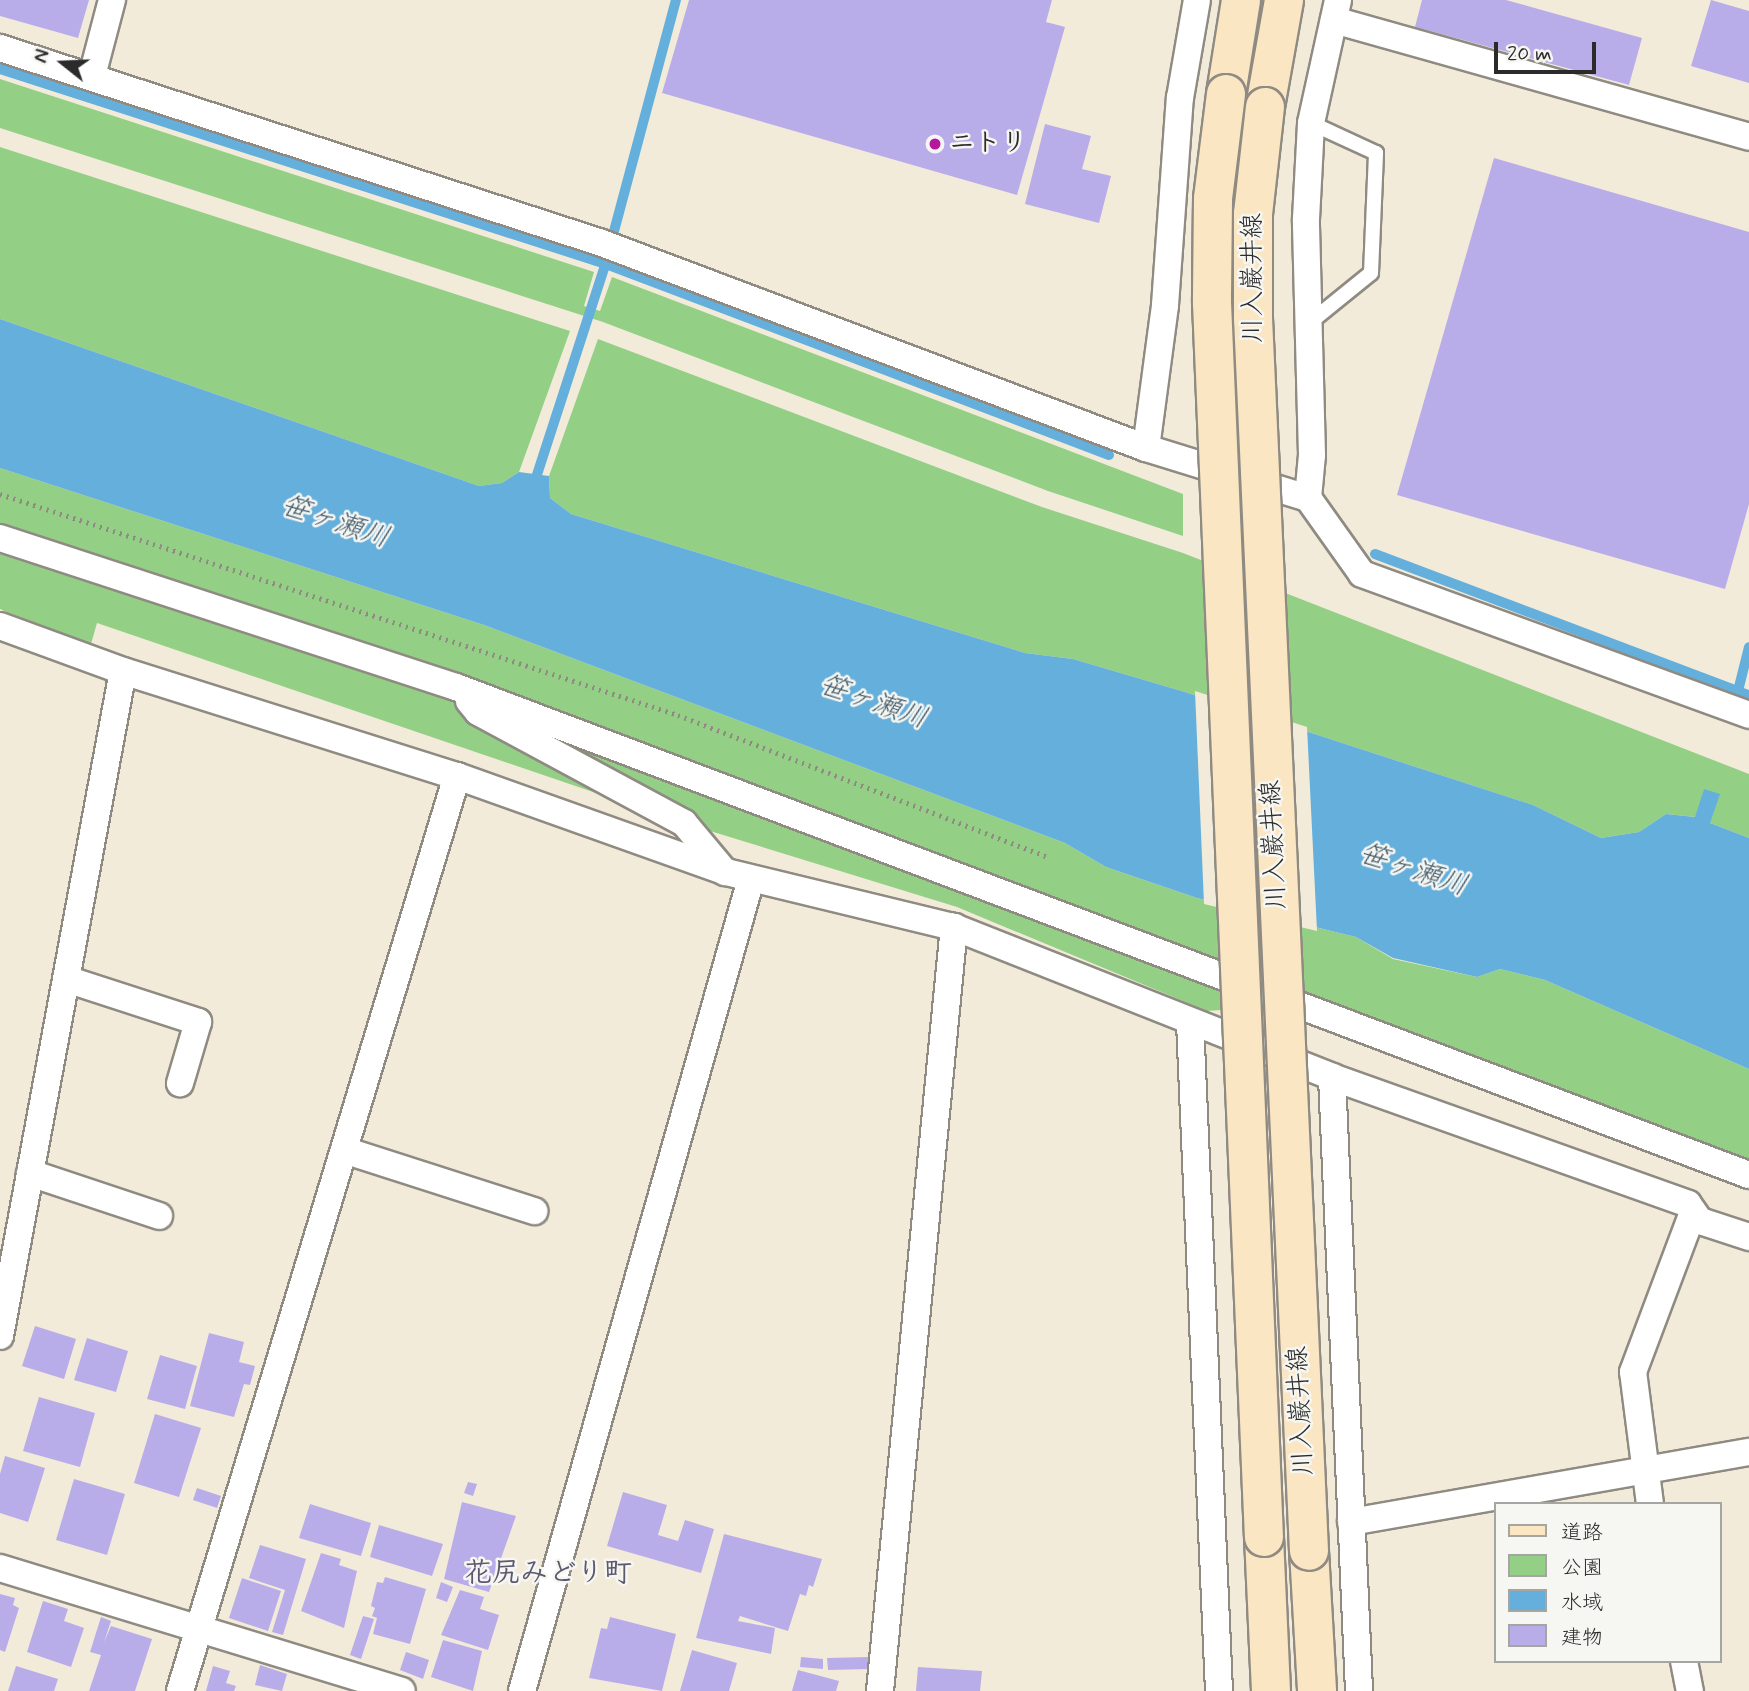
<!DOCTYPE html>
<html>
<head>
<meta charset="utf-8">
<style>
  body { margin:0 }
  #map { position:relative; width:1749px; height:1691px; overflow:hidden; background:#f3ebda; font-family:Mynerve,"Klee One",sans-serif }
  div>[style] { position:absolute }
  [style*='--x'] { left:calc(var(--x)*1px); top:calc(var(--y)*1px); width:calc(var(--w)*1px); rotate:calc(var(--a)*1deg) }
  .green>* { inset:0; background:#93d086 }
  .water>* { inset:0; background:#64afdc }
  .pier>* { inset:0; background:#f3ebda }
  .stream>* { height:10px; margin:-5px; padding:0 5px; transform-origin:5px; border-radius:5px; background:#64afdc }
  .building>* { inset:0; background:#b9ade9 }
  .path>* { height:4.5px; margin-top:-2.25px; transform-origin:0; background:repeating-linear-gradient(90deg,#8f8b82 0 2px,transparent 0 7px) }
  .roads { filter:drop-shadow(2px 0 #8f8b82) drop-shadow(-2px 0 #8f8b82) drop-shadow(0 2px #8f8b82) drop-shadow(0 -2px #8f8b82) }
  .service>* { height:14px; margin:-7px; padding:0 7px; transform-origin:7px; border-radius:7px; background:#fff }
  .minor>* { height:26px; margin:-13px; padding:0 13px; transform-origin:13px; border-radius:13px; background:#fff }
  .secondary>* { height:38px; margin:-19px; padding:0 19px; transform-origin:19px; border-radius:19px; background:#fbe6c4 }
  .bridges { filter:drop-shadow(2px 0 #8f8b82) drop-shadow(-2px 0 #8f8b82) drop-shadow(0 2px #8f8b82) drop-shadow(0 -2px #8f8b82) }
  .secondary-bridge>* { height:38px; margin:-19px; padding:0 19px; transform-origin:19px; border-radius:19px; background:#fbe6c4 }
  .dots>* { width:19px; height:19px; translate:-50% -50%; box-sizing:border-box; border:4px solid #f6f6f2; border-radius:50% }
  span { translate:-50% -50%; white-space:nowrap; text-align:center; line-height:1.15; -webkit-text-stroke:5px #f6f6f2; paint-order:stroke }
  .poi-label { font-size:26px; color:#2b2b2b; font-weight:700 }
  .left { translate:0 -50%; text-align:left }
  .street-label { font-size:26px; color:#2b2b2b }
  .water-label { font-size:28px; color:#3f5969; font-style:italic }
  .neighbourhood-label { font-size:28px; color:#5d586e; font-weight:700 }
  .legend { position:absolute; left:1494px; top:1502px; width:228px; height:161px; box-sizing:border-box; background:#f6f6f2; border:2px solid #a5a5a2; margin:0; padding:9px 12px; list-style:none; font-size:21px; color:#2b2b2b }
  .legend li { display:flex; align-items:center; gap:14px; height:35px }
  .legend b { width:35px; border:2px solid #a5a5a2 }
  .north { position:absolute; left:28px; top:28px; width:70px; height:70px; -webkit-text-stroke:5px #f6f6f2; paint-order:stroke; rotate:288deg; font-size:19px; font-weight:700; line-height:28px; text-align:center; color:#2b2b2b }
  .north::after { content:''; display:block; margin:auto; width:24px; height:32px; background:#2b2b2b; clip-path:polygon(50% 0,100% 100%,50% 72%,0 100%) }
  .scale { position:absolute; left:1494px; top:42px; width:102px; height:32px; box-sizing:border-box; border:4px solid #2b2b2b; border-top:0; padding-left:9px; font-size:21px; line-height:24px; white-space:nowrap; color:#2b2b2b; -webkit-text-stroke:5px #f6f6f2; paint-order:stroke }
</style>
</head>
<body>
<div id="map">
  <div class="green">
    <div style="clip-path:polygon(0 79px,594px 272px,584px 306px,600px 311px,612px 277px,1183px 494px,1183px 536px,1048px 491px,603px 322px,0 128px)"></div>
    <div style="clip-path:polygon(0 147px,570px 331px,519px 472px,502px 483px,479px 486px,0 319px)"></div>
    <div style="clip-path:polygon(598px 339px,1042px 507px,1183px 553px,1749px 774px,1749px 838px,1710px 823px,1704px 790px,1696px 817px,1666px 814px,1639px 832px,1601px 838px,1533px 805px,1185px 692px,1073px 659px,1025px 653px,571px 514px,550px 498px,549px 476px)"></div>
    <div style="clip-path:polygon(0 468px,484px 625px,1065px 843px,1106px 867px,1197px 898px,1356px 937px,1393px 959px,1477px 977px,1500px 969px,1545px 980px,1749px 1069px,1749px 1166px,1325px 1003px,1207px 1011px,957px 907px,684px 823px,97px 623px,91px 644px,4px 611px,0 609px)"></div>
  </div>
  <div class="water">
    <div style="clip-path:polygon(0 319px,479px 486px,502px 483px,519px 472px,549px 476px,550px 498px,571px 514px,1025px 653px,1073px 659px,1185px 692px,1533px 805px,1601px 838px,1639px 832px,1666px 814px,1695px 817px,1704px 789px,1720px 794px,1710px 823px,1749px 838px,1749px 1069px,1545px 980px,1500px 969px,1477px 977px,1393px 958px,1356px 937px,1197px 898px,1106px 867px,1065px 843px,484px 625px,0 468px)"></div>
  </div>
  <div class="pier">
    <div style="clip-path:polygon(1195px 691px,1307px 727px,1317px 931px,1204px 904px)"></div>
  </div>
  <div class="stream">
    <div style="--x:0;--y:69;--w:637;--a:17.84"></div>
    <div style="--x:606;--y:264;--w:538;--a:20.79"></div>
    <div style="--x:613;--y:235;--w:243;--a:-75"></div>
    <div style="--x:533;--y:487;--w:240;--a:-72"></div>
    <div style="--x:1375;--y:554;--w:400;--a:20.7"></div>
    <div style="--x:1738;--y:691;--w:45;--a:-76"></div>
  </div>
  <div class="building">
    <div style="clip-path:polygon(0 0,89px 0,78px 38px,0 16px)"></div>
    <div style="clip-path:polygon(689px 0,1052px 0,1046px 22px,1065px 27px,1017px 195px,662px 93px)"></div>
    <div style="clip-path:polygon(1422px 0,1506px 0,1642px 38px,1629px 85px,1415px 27px)"></div>
    <div style="clip-path:polygon(1711px 0,1749px 11px,1749px 83px,1691px 66px)"></div>
    <div style="clip-path:polygon(1045px 124px,1091px 136px,1082px 169px,1111px 176px,1099px 223px,1025px 204px)"></div>
    <div style="clip-path:polygon(1494px 158px,1749px 232px,1749px 504px,1725px 589px,1397px 495px)"></div>
    <div style="clip-path:polygon(35px 1326px,76px 1339px,64px 1379px,22px 1366px)"></div>
    <div style="clip-path:polygon(209px 1333px,244px 1342px,239px 1362px,255px 1366px,250px 1385px,244px 1384px,234px 1417px,190px 1406px)"></div>
    <div style="clip-path:polygon(87px 1338px,128px 1351px,116px 1392px,74px 1380px)"></div>
    <div style="clip-path:polygon(160px 1355px,197px 1366px,185px 1409px,147px 1399px)"></div>
    <div style="clip-path:polygon(39px 1397px,95px 1413px,80px 1467px,23px 1451px)"></div>
    <div style="clip-path:polygon(155px 1414px,201px 1428px,179px 1497px,134px 1483px)"></div>
    <div style="clip-path:polygon(5px 1456px,45px 1468px,28px 1522px,0 1513px,0 1474px)"></div>
    <div style="clip-path:polygon(74px 1479px,125px 1494px,107px 1555px,56px 1540px)"></div>
    <div style="clip-path:polygon(468px 1482px,477px 1484px,473px 1496px,464px 1493px)"></div>
    <div style="clip-path:polygon(197px 1488px,221px 1496px,217px 1508px,193px 1500px)"></div>
    <div style="clip-path:polygon(623px 1492px,667px 1505px,658px 1535px,678px 1541px,685px 1520px,714px 1529px,701px 1573px,607px 1546px)"></div>
    <div style="clip-path:polygon(462px 1502px,516px 1516px,489px 1592px,444px 1579px)"></div>
    <div style="clip-path:polygon(310px 1504px,371px 1523px,361px 1556px,299px 1538px)"></div>
    <div style="clip-path:polygon(379px 1525px,443px 1544px,432px 1576px,370px 1557px)"></div>
    <div style="clip-path:polygon(724px 1534px,822px 1559px,813px 1587px,809px 1585px,806px 1596px,800px 1594px,788px 1631px,740px 1616px,738px 1621px,775px 1628px,771px 1654px,696px 1638px)"></div>
    <div style="clip-path:polygon(260px 1545px,306px 1559px,283px 1635px,272px 1632px,285px 1590px,249px 1578px)"></div>
    <div style="clip-path:polygon(321px 1553px,341px 1559px,339px 1565px,357px 1571px,344px 1628px,301px 1611px)"></div>
    <div style="clip-path:polygon(385px 1577px,426px 1589px,410px 1644px,373px 1634px,377px 1618px,372px 1616px,375px 1608px,371px 1606px,377px 1582px,383px 1583px)"></div>
    <div style="clip-path:polygon(242px 1578px,281px 1591px,268px 1631px,229px 1618px)"></div>
    <div style="clip-path:polygon(441px 1582px,453px 1587px,447px 1602px,436px 1598px)"></div>
    <div style="clip-path:polygon(460px 1590px,484px 1597px,480px 1609px,499px 1615px,488px 1650px,441px 1635px)"></div>
    <div style="clip-path:polygon(0 1594px,15px 1598px,13px 1605px,19px 1608px,5px 1652px,0 1650px)"></div>
    <div style="clip-path:polygon(43px 1601px,68px 1609px,64px 1621px,84px 1628px,71px 1667px,27px 1652px)"></div>
    <div style="clip-path:polygon(363px 1616px,374px 1619px,361px 1659px,350px 1655px)"></div>
    <div style="clip-path:polygon(101px 1617px,111px 1621px,104px 1642px,111px 1626px,152px 1639px,135px 1691px,89px 1691px,101px 1655px,90px 1652px)"></div>
    <div style="clip-path:polygon(610px 1617px,676px 1634px,662px 1691px,589px 1678px,601px 1628px,607px 1629px)"></div>
    <div style="clip-path:polygon(443px 1640px,482px 1651px,473px 1691px,431px 1677px)"></div>
    <div style="clip-path:polygon(692px 1650px,737px 1663px,729px 1691px,680px 1691px)"></div>
    <div style="clip-path:polygon(406px 1652px,429px 1660px,423px 1679px,400px 1670px)"></div>
    <div style="clip-path:polygon(801px 1657px,823px 1659px,823px 1669px,800px 1667px)"></div>
    <div style="clip-path:polygon(870px 1657px,870px 1669px,828px 1670px,827px 1658px)"></div>
    <div style="clip-path:polygon(260px 1665px,287px 1674px,282px 1691px,255px 1685px)"></div>
    <div style="clip-path:polygon(16px 1666px,58px 1679px,54px 1691px,8px 1691px)"></div>
    <div style="clip-path:polygon(213px 1666px,230px 1671px,226px 1683px,236px 1686px,234px 1691px,206px 1691px)"></div>
    <div style="clip-path:polygon(918px 1667px,982px 1671px,980px 1691px,916px 1691px)"></div>
    <div style="clip-path:polygon(798px 1670px,839px 1681px,836px 1691px,792px 1691px)"></div>
  </div>
  <div class="path">
    <div style="--x:0;--y:494;--w:713;--a:18.05"></div>
    <div style="--x:678;--y:715;--w:394;--a:21"></div>
  </div>
  <div class="roads">
    <div class="service">
      <div style="--x:1308;--y:324;--w:81;--a:-39"></div>
      <div style="--x:1371;--y:273;--w:120;--a:-87.6"></div>
      <div style="--x:1376;--y:153;--w:72;--a:-155.2"></div>
    </div>
    <div class="minor">
      <div style="--x:1334;--y:20;--w:431;--a:15.7"></div>
      <div style="--x:0;--y:48;--w:630;--a:17.95"></div>
      <div style="--x:599;--y:242;--w:585;--a:20.64"></div>
      <div style="--x:1146;--y:448;--w:170;--a:17.2"></div>
      <div style="--x:1308;--y:498;--w:93;--a:54.6"></div>
      <div style="--x:1362;--y:574;--w:412;--a:20"></div>
      <div style="--x:92;--y:76;--w:79;--a:-75.3"></div>
      <div style="--x:1146;--y:448;--w:144;--a:-82.4"></div>
      <div style="--x:1165;--y:305;--w:208;--a:-85.9"></div>
      <div style="--x:1180;--y:98;--w:99;--a:-80.2"></div>
      <div style="--x:1308;--y:498;--w:43;--a:-84.7"></div>
      <div style="--x:1312;--y:455;--w:236;--a:-91.5"></div>
      <div style="--x:1306;--y:219;--w:96;--a:-87"></div>
      <div style="--x:1311;--y:123;--w:126;--a:-77.6"></div>
      <div style="--x:0;--y:538;--w:480;--a:18.1"></div>
      <div style="--x:456;--y:687;--w:1382;--a:20.68"></div>
      <div style="--x:0;--y:626;--w:131;--a:20.1"></div>
      <div style="--x:123;--y:671;--w:350;--a:17.5"></div>
      <div style="--x:457;--y:776;--w:286;--a:19.6"></div>
      <div style="--x:726;--y:872;--w:235;--a:13.6"></div>
      <div style="--x:954;--y:927;--w:407;--a:21.6"></div>
      <div style="--x:1332;--y:1077;--w:378;--a:19.6"></div>
      <div style="--x:1688;--y:1204;--w:21;--a:55"></div>
      <div style="--x:1700;--y:1221;--w:52;--a:18.1"></div>
      <div style="--x:469;--y:701;--w:14;--a:51"></div>
      <div style="--x:478;--y:712;--w:234;--a:28.3"></div>
      <div style="--x:684;--y:823;--w:64;--a:50.1"></div>
      <div style="--x:66;--y:979;--w:139;--a:18"></div>
      <div style="--x:198;--y:1022;--w:64;--a:106.4"></div>
      <div style="--x:1190;--y:1022;--w:670;--a:87.52"></div>
      <div style="--x:1332;--y:1077;--w:615;--a:87.48"></div>
      <div style="--x:344;--y:1150;--w:200;--a:17.8"></div>
      <div style="--x:30;--y:1173;--w:136;--a:18.4"></div>
      <div style="--x:0;--y:1336;--w:676;--a:-79.52"></div>
      <div style="--x:1650;--y:1504;--w:133;--a:-97.3"></div>
      <div style="--x:1633;--y:1372;--w:171;--a:-69.4"></div>
      <div style="--x:1351;--y:1522;--w:404;--a:-10"></div>
      <div style="--x:0;--y:1568;--w:420;--a:17"></div>
      <div style="--x:1684;--y:1661;--w:31;--a:79"></div>
      <div style="--x:180;--y:1691;--w:956;--a:-73.16"></div>
      <div style="--x:522;--y:1691;--w:844;--a:-74.25"></div>
      <div style="--x:880;--y:1691;--w:768;--a:-84.47"></div>
    </div>
    <div class="secondary">
      <div style="--x:1226;--y:94;--w:95;--a:-80.9"></div>
      <div style="--x:1265;--y:107;--w:109;--a:-79.9"></div>
      <div style="--x:1264;--y:1537;--w:154;--a:87.4"></div>
      <div style="--x:1309;--y:1551;--w:140;--a:86.7"></div>
    </div>
  </div>
  <div class="bridges">
    <div class="secondary-bridge">
      <div style="--x:1226;--y:94;--w:106;--a:97.1"></div>
      <div style="--x:1213;--y:199;--w:104;--a:90.6"></div>
      <div style="--x:1212;--y:303;--w:1235;--a:87.59"></div>
      <div style="--x:1265;--y:107;--w:108;--a:96.4"></div>
      <div style="--x:1253;--y:214;--w:104;--a:90"></div>
      <div style="--x:1253;--y:318;--w:1234;--a:87.4"></div>
    </div>
  </div>
  <div class="dots">
    <div style="left:935px;top:144px;background:#b5179e"></div>
  </div>
  <div class="poi-label">
    <span class="left" style="left:949px;top:144px">ニトリ</span>
  </div>
  <div class="street-label">
    <span style="left:1254px;top:278px;rotate:-90deg">川入巌井線</span>
    <span style="left:1275px;top:845px;rotate:-93deg">川入巌井線</span>
    <span style="left:1302px;top:1411px;rotate:-93deg">川入巌井線</span>
  </div>
  <div class="water-label">
    <span style="left:335px;top:523px;rotate:18deg">笹ヶ瀬川</span>
    <span style="left:873px;top:703px;rotate:19deg">笹ヶ瀬川</span>
    <span style="left:1413px;top:871px;rotate:18deg">笹ヶ瀬川</span>
  </div>
  <div class="neighbourhood-label">
    <span style="left:548px;top:1574px">花尻みどり町</span>
  </div>
  <ul class="legend">
  <li><b style="height:9px;background:#fbe6c4"></b>道路</li>
  <li><b style="height:19px;background:#93d086"></b>公園</li>
  <li><b style="height:19px;background:#64afdc"></b>水域</li>
  <li><b style="height:19px;background:#b9ade9"></b>建物</li>
  </ul>
  <div class="north">N</div>
  <div class="scale">20 m</div>
</div>
</body>
</html>
